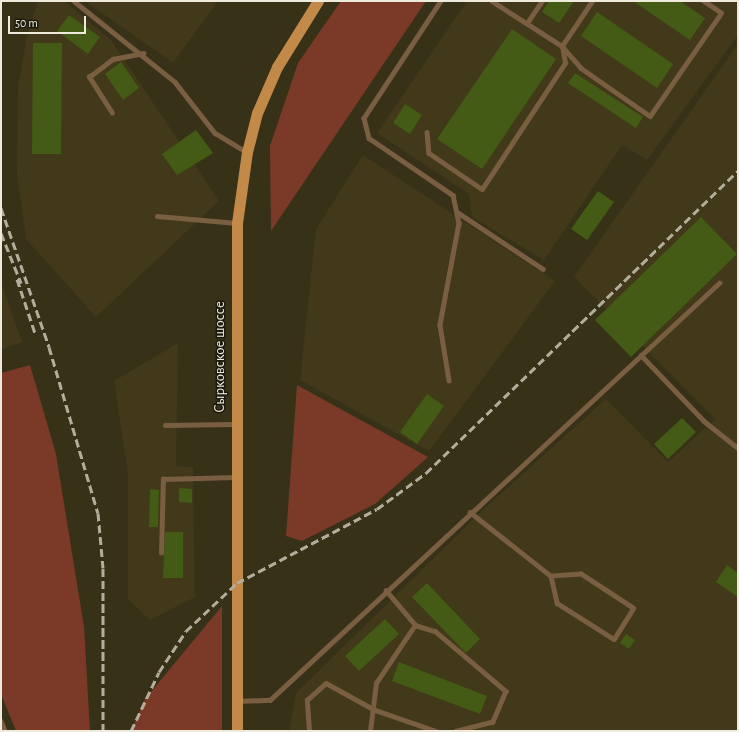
<!DOCTYPE html>
<html>
<head>
<meta charset="utf-8">
<style>
  body { margin:0 }
  #map { position:relative; width:739px; height:732px; overflow:hidden; background:#373118; font-family:"Alegreya Sans",sans-serif }
  div>[style] { position:absolute }
  [style*='--x'] { left:calc(var(--x)*1px); top:calc(var(--y)*1px); width:calc(var(--w)*1px); rotate:calc(var(--a)*1deg) }
  .built>* { inset:0; background:#413919 }
  .green>* { inset:0; background:#7a3a27 }
  .building>* { inset:0; background:#435b14 }
  .service>* { height:4.5px; margin:-2.25px; padding:0 2.25px; transform-origin:2.25px; border-radius:2.25px; background:#7a5e41 }
  .primary>* { height:11px; margin:-5.5px; padding:0 5.5px; transform-origin:5.5px; border-radius:5.5px; background:#c28949 }
  .rail>* { height:3px; margin-top:-1.5px; transform-origin:0; background:repeating-linear-gradient(90deg,#b2ae9b 0 8px,transparent 0 12px) }
  span { translate:-50% -50%; white-space:nowrap; text-align:center; line-height:1.15; -webkit-text-stroke:3px #1c190e; paint-order:stroke }
  .street-label { font-size:15px; color:#eeebdc }
  .frame { position:absolute; inset:0; border:2px solid #eeebdc; pointer-events:none }
  .scale { position:absolute; left:8px; top:16px; width:78px; height:18px; box-sizing:border-box; border:2px solid #eeebdc; border-top:0; padding-left:5px; font-size:12px; line-height:14px; white-space:nowrap; color:#eeebdc; -webkit-text-stroke:3px #1c190e; paint-order:stroke }
</style>
</head>
<body>
<div id="map">
  <div class="built">
    <div style="clip-path:polygon(38px 1px,64px 1px,111px 40px,219px 201px,96px 317px,26px 239px,17px 175px,18px 88px,27px 35px)"></div>
    <div style="clip-path:polygon(85px 1px,218px 1px,173px 63px)"></div>
    <div style="clip-path:polygon(467px 1px,738px 1px,738px 35px,647px 160px,622px 145px,544px 260px,472px 217px,469px 194px,377px 133px)"></div>
    <div style="clip-path:polygon(738px 44px,738px 731px,289px 731px,296px 693px,486px 507px,606px 399px,668px 462px,715px 419px,574px 277px)"></div>
    <div style="clip-path:polygon(363px 155px,555px 281px,429px 451px,300px 380px,316px 229px)"></div>
    <div style="clip-path:polygon(1px 282px,22px 342px,1px 350px)"></div>
    <div style="clip-path:polygon(178px 343px,176px 466px,193px 467px,195px 597px,150px 620px,128px 599px,128px 474px,114px 381px)"></div>
  </div>
  <div class="green">
    <div style="clip-path:polygon(341px 1px,426px 1px,271px 231px,270px 146px,298px 63px)"></div>
    <div style="clip-path:polygon(30px 365px,56px 454px,84px 627px,90px 731px,16px 731px,1px 694px,1px 373px)"></div>
    <div style="clip-path:polygon(297px 385px,428px 457px,375px 504px,302px 541px,286px 536px)"></div>
    <div style="clip-path:polygon(222px 606px,222px 731px,131px 731px,145px 699px)"></div>
  </div>
  <div class="building">
    <div style="clip-path:polygon(549px 1px,574px 1px,559px 23px,542px 12px)"></div>
    <div style="clip-path:polygon(633px 1px,680px 1px,705px 18px,690px 40px)"></div>
    <div style="clip-path:polygon(597px 12px,673px 64px,657px 88px,581px 36px)"></div>
    <div style="clip-path:polygon(69px 15px,100px 37px,88px 54px,57px 31px)"></div>
    <div style="clip-path:polygon(512px 29px,556px 59px,482px 169px,437px 139px)"></div>
    <div style="clip-path:polygon(33px 43px,62px 43px,61px 154px,32px 154px)"></div>
    <div style="clip-path:polygon(121px 62px,139px 88px,123px 100px,105px 74px)"></div>
    <div style="clip-path:polygon(575px 73px,643px 117px,636px 128px,568px 83px)"></div>
    <div style="clip-path:polygon(405px 104px,422px 115px,410px 134px,393px 123px)"></div>
    <div style="clip-path:polygon(196px 130px,213px 153px,177px 175px,162px 154px)"></div>
    <div style="clip-path:polygon(598px 191px,614px 202px,587px 240px,571px 229px)"></div>
    <div style="clip-path:polygon(701px 217px,737px 254px,631px 357px,595px 320px)"></div>
    <div style="clip-path:polygon(427px 394px,444px 406px,417px 444px,400px 432px)"></div>
    <div style="clip-path:polygon(682px 418px,696px 432px,668px 459px,654px 444px)"></div>
    <div style="clip-path:polygon(179px 488px,192px 489px,192px 503px,179px 502px)"></div>
    <div style="clip-path:polygon(150px 489px,159px 490px,158px 527px,149px 527px)"></div>
    <div style="clip-path:polygon(165px 532px,183px 532px,183px 578px,163px 578px)"></div>
    <div style="clip-path:polygon(727px 565px,738px 573px,738px 597px,716px 582px)"></div>
    <div style="clip-path:polygon(427px 583px,480px 639px,466px 653px,412px 597px)"></div>
    <div style="clip-path:polygon(385px 619px,399px 634px,359px 671px,345px 656px)"></div>
    <div style="clip-path:polygon(626px 634px,635px 640px,629px 649px,620px 643px)"></div>
    <div style="clip-path:polygon(399px 662px,487px 696px,480px 714px,392px 681px)"></div>
  </div>
  <div class="service">
    <div style="--x:74;--y:1;--w:129;--a:38.7"></div>
    <div style="--x:175;--y:82;--w:65;--a:51.9"></div>
    <div style="--x:215;--y:133;--w:37;--a:31"></div>
    <div style="--x:441;--y:1;--w:140;--a:123.3"></div>
    <div style="--x:364;--y:118;--w:21;--a:76"></div>
    <div style="--x:369;--y:138;--w:102;--a:34.2"></div>
    <div style="--x:453;--y:195;--w:29;--a:78"></div>
    <div style="--x:459;--y:223;--w:104;--a:100.6"></div>
    <div style="--x:440;--y:325;--w:56;--a:80.7"></div>
    <div style="--x:492;--y:1;--w:83;--a:32.7"></div>
    <div style="--x:562;--y:46;--w:29;--a:49"></div>
    <div style="--x:581;--y:68;--w:84;--a:34.8"></div>
    <div style="--x:650;--y:116;--w:125;--a:-55.4"></div>
    <div style="--x:721;--y:13;--w:22;--a:-146"></div>
    <div style="--x:527;--y:23;--w:27;--a:-56"></div>
    <div style="--x:112;--y:113;--w:43;--a:-122.6"></div>
    <div style="--x:89;--y:77;--w:30;--a:-37"></div>
    <div style="--x:113;--y:59;--w:31;--a:-11"></div>
    <div style="--x:427;--y:132;--w:21;--a:85"></div>
    <div style="--x:429;--y:153;--w:64;--a:34.2"></div>
    <div style="--x:482;--y:189;--w:151;--a:-56.6"></div>
    <div style="--x:565;--y:63;--w:17;--a:-100"></div>
    <div style="--x:562;--y:46;--w:54;--a:-56.3"></div>
    <div style="--x:457;--y:212;--w:103;--a:33.5"></div>
    <div style="--x:157;--y:216;--w:80;--a:5"></div>
    <div style="--x:641;--y:355;--w:91;--a:46.3"></div>
    <div style="--x:704;--y:421;--w:43;--a:38.5"></div>
    <div style="--x:165;--y:425;--w:70;--a:-0.8"></div>
    <div style="--x:470;--y:512;--w:103;--a:38.3"></div>
    <div style="--x:551;--y:576;--w:28;--a:77"></div>
    <div style="--x:557;--y:603;--w:67;--a:32.3"></div>
    <div style="--x:614;--y:639;--w:36;--a:-58"></div>
    <div style="--x:633;--y:608;--w:62;--a:-146.8"></div>
    <div style="--x:581;--y:574;--w:30;--a:176"></div>
    <div style="--x:161;--y:553;--w:74;--a:-88.5"></div>
    <div style="--x:163;--y:479;--w:72;--a:-1.6"></div>
    <div style="--x:415;--y:625;--w:21;--a:17"></div>
    <div style="--x:435;--y:631;--w:93;--a:40.2"></div>
    <div style="--x:506;--y:691;--w:34;--a:113"></div>
    <div style="--x:493;--y:722;--w:38;--a:166"></div>
    <div style="--x:237;--y:701;--w:33;--a:-2"></div>
    <div style="--x:270;--y:700;--w:613;--a:-42.88"></div>
    <div style="--x:1;--y:721;--w:11;--a:68"></div>
    <div style="--x:309;--y:731;--w:31;--a:-94"></div>
    <div style="--x:307;--y:700;--w:25;--a:-42"></div>
    <div style="--x:326;--y:683;--w:56;--a:28.9"></div>
    <div style="--x:375;--y:710;--w:65;--a:19"></div>
    <div style="--x:370;--y:731;--w:48;--a:-82.9"></div>
    <div style="--x:376;--y:683;--w:70;--a:-56.1"></div>
    <div style="--x:415;--y:625;--w:45;--a:-130.5"></div>
  </div>
  <div class="primary">
    <div style="--x:237;--y:731;--w:508;--a:-90"></div>
    <div style="--x:237;--y:223;--w:72;--a:-82"></div>
    <div style="--x:247;--y:152;--w:40;--a:-75.6"></div>
    <div style="--x:257;--y:113;--w:50;--a:-66.5"></div>
    <div style="--x:277;--y:67;--w:78;--a:-58.2"></div>
  </div>
  <div class="rail">
    <div style="--x:1;--y:208;--w:147;--a:70.9"></div>
    <div style="--x:49;--y:347;--w:173;--a:73.6"></div>
    <div style="--x:98;--y:513;--w:55;--a:84.8"></div>
    <div style="--x:103;--y:568;--w:163;--a:90"></div>
    <div style="--x:1;--y:233;--w:54;--a:68.2"></div>
    <div style="--x:17;--y:279;--w:57;--a:71.6"></div>
    <div style="--x:131;--y:731;--w:65;--a:-64.6"></div>
    <div style="--x:159;--y:672;--w:49;--a:-56.6"></div>
    <div style="--x:186;--y:631;--w:70;--a:-43.3"></div>
    <div style="--x:237;--y:583;--w:158;--a:-27.9"></div>
    <div style="--x:377;--y:509;--w:61;--a:-36.3"></div>
    <div style="--x:426;--y:473;--w:434;--a:-44.1"></div>
  </div>
  <div class="street-label">
    <span style="left:220px;top:357px;rotate:-90deg">Сырковское шоссе</span>
  </div>
  <div class="frame"></div>
  <div class="scale">50 m</div>
</div>
</body>
</html>
